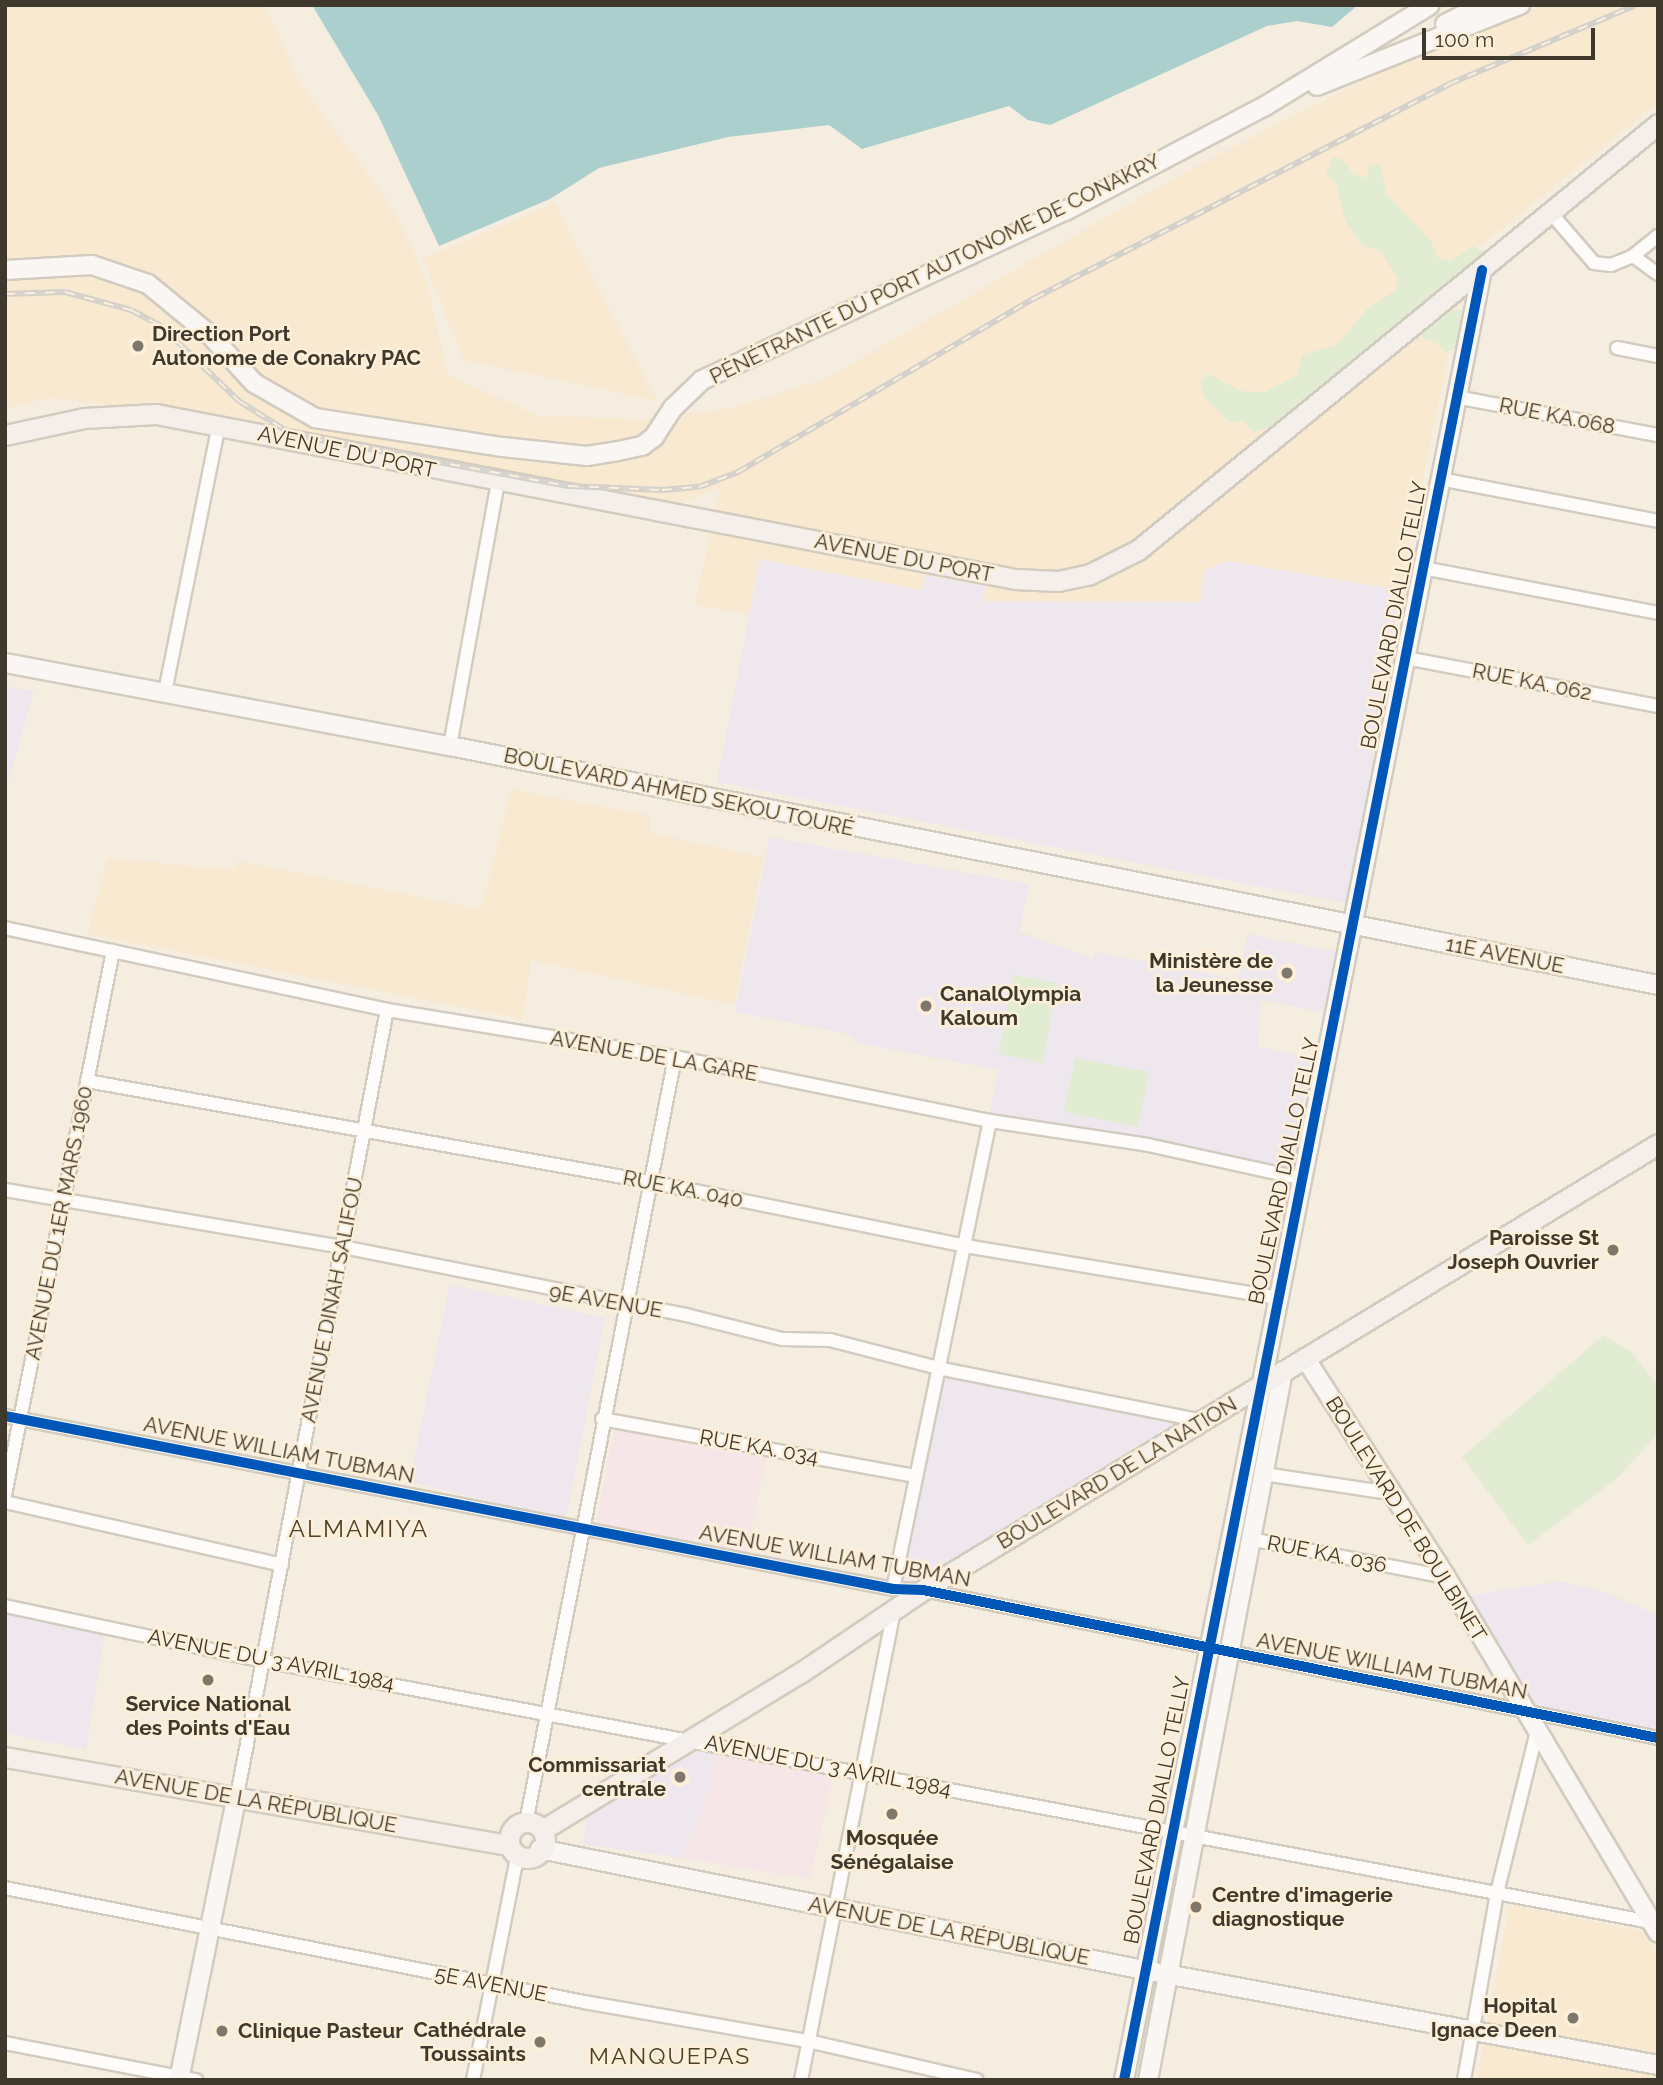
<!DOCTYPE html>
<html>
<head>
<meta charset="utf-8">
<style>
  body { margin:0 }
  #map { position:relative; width:1663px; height:2085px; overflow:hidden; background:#f5ede0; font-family:Raleway,sans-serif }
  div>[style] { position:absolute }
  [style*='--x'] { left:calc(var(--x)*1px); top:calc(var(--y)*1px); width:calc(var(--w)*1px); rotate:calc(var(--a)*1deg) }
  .commercial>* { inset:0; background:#eee8ee }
  .built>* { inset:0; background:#f8e9d0 }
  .education>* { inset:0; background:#f6e6e7 }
  .green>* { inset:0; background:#e1ecd2 }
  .water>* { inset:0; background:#abcfcc }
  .roads { filter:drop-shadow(2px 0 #d2cbbf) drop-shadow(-2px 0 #d2cbbf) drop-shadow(0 2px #d2cbbf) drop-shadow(0 -2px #d2cbbf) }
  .street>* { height:12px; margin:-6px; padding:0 6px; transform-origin:6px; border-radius:6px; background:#fefcfa }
  .secondary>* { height:18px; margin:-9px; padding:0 9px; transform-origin:9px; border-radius:9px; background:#f9f6f3 }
  .primary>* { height:19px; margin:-9.5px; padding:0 9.5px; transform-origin:9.5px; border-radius:9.5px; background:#f5efeb }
  .primary>.ring { margin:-9.5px; padding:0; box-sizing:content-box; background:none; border:19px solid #f5efeb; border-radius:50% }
  .rail>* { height:6px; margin-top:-3px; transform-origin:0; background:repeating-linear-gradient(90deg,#fdefd8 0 10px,#d4d1cd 0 20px); box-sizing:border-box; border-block:2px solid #d4d1cd }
  .cycleway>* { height:10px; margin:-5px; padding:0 5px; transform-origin:5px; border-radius:5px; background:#0057b8 }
  .dots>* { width:19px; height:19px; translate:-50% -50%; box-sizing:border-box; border:4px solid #fdefd8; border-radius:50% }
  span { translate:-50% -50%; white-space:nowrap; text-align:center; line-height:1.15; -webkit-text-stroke:5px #fdefd8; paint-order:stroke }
  .street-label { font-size:21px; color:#3f382d }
  .poi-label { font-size:21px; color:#3f382d; font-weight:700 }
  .left { translate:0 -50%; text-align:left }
  .right { translate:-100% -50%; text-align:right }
  .neighbourhood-label { font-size:23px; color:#4d4028; letter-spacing:2px }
  .quarter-label { font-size:24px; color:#4d4028; letter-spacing:2px }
  .frame { position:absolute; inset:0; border:7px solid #3f382d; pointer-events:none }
  .scale { position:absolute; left:1422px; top:28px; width:173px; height:32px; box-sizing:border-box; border:4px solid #3f382d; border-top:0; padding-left:9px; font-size:21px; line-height:24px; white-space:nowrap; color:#3f382d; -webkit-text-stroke:5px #fdefd8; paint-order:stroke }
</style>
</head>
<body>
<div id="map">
  <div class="commercial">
    <div style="clip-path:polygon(760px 559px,921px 590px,924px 575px,987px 586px,984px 601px,1200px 601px,1203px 570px,1227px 561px,1400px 590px,1350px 904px,717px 782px)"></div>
    <div style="clip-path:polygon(5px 686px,34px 691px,5px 794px)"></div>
    <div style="clip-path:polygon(770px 837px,1029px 884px,1020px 932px,1092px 958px,1095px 952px,1236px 979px,1234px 995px,1248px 934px,1337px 952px,1326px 1013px,1261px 1000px,1258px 1046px,1311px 1058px,1290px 1170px,990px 1112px,998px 1070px,852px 1042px,853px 1035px,735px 1012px)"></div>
    <div style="clip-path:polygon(450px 1284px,605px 1318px,566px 1519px,409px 1482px)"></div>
    <div style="clip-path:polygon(946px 1376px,1185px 1424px,912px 1589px,897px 1587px)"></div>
    <div style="clip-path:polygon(1559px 1581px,1599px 1590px,1658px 1615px,1658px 1735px,1531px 1711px,1460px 1597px)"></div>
    <div style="clip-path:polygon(5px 1612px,105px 1632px,86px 1750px,5px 1733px)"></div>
    <div style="clip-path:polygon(702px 1746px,718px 1751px,705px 1802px,682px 1858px,582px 1844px,588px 1812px)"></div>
  </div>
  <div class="built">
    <div style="clip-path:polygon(5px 5px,265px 5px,300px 83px,390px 204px,414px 252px,427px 282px,447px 374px,538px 416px,648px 419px,731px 408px,825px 379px,1196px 166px,1403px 61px,1544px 5px,1658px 5px,1658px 103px,1469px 255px,1400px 590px,1227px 561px,1203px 571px,1201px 602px,983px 601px,986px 586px,925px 575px,922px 590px,760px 559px,748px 614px,695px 605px,720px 488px,674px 505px,225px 419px,49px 398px,5px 409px)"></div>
    <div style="clip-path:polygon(555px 203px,657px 401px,464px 360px,423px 259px)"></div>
    <div style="clip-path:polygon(511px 789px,651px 816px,649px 833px,763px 857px,734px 1005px,531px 960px,523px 1019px,88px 934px,108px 858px,235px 870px,237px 861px,481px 909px)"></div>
    <div style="clip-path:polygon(1510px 1905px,1645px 1932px,1658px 1956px,1658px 2080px,1476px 2080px)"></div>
  </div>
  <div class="education">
    <div style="clip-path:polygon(615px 1427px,767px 1453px,747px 1554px,596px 1523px)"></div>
    <div style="clip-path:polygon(718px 1751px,834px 1773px,810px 1879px,682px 1858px,705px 1802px)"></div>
  </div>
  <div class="green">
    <div style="clip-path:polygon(1333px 157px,1343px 160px,1353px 174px,1368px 178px,1368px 168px,1380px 163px,1387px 195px,1431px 241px,1439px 258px,1450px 261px,1474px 246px,1486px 253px,1444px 308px,1463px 311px,1459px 347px,1445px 352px,1437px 343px,1424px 339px,1420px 331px,1281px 425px,1253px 432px,1243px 421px,1229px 422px,1204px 397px,1200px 384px,1207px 373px,1241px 391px,1265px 392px,1297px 376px,1302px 355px,1337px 345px,1367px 309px,1396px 290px,1397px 278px,1382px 253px,1360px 243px,1345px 220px,1336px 183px,1326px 174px)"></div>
    <div style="clip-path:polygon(1013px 975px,1057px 983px,1043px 1063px,999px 1054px)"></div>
    <div style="clip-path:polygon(1075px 1058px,1149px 1072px,1138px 1127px,1064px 1112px)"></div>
    <div style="clip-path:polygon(1604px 1335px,1631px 1352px,1658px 1386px,1658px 1434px,1616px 1479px,1528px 1545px,1462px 1457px)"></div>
  </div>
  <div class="water">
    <div style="clip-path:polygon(312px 5px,1358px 5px,1332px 27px,1297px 21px,1267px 26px,1050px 125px,1028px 120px,1009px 106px,862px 149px,829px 125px,728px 137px,599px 168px,550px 199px,439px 246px,378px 115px)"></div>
  </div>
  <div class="roads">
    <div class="street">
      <div style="--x:1550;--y:212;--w:67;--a:49.2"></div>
      <div style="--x:1594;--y:263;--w:17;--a:7"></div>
      <div style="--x:1611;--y:265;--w:24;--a:-22"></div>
      <div style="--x:1633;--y:256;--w:32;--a:-39"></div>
      <div style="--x:1633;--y:256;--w:31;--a:36"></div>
      <div style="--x:1617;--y:348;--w:42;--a:11"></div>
      <div style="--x:1456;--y:397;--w:206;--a:10.7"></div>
      <div style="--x:1440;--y:479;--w:222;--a:10.9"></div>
      <div style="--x:1423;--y:568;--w:239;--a:10.8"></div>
      <div style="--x:1406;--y:658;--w:257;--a:10.8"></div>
      <div style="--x:165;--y:692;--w:272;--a:-78.6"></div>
      <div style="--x:450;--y:746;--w:268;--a:-79.7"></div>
      <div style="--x:5;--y:928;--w:391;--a:12.1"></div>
      <div style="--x:387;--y:1010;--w:292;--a:9.3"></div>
      <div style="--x:675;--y:1057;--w:321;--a:11.5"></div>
      <div style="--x:990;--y:1121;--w:160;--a:8.6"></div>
      <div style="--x:1148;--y:1145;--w:160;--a:12.3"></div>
      <div style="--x:87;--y:1081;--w:573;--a:10.15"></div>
      <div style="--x:651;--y:1182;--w:320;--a:11.5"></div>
      <div style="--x:965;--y:1246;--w:317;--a:9.4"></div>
      <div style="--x:5;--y:1190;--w:343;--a:9.6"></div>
      <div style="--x:343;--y:1247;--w:350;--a:11.2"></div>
      <div style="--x:686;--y:1315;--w:99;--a:14"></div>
      <div style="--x:782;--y:1339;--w:48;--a:1.2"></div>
      <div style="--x:830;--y:1340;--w:112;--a:14.5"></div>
      <div style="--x:938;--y:1368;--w:270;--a:11.3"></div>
      <div style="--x:5;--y:1416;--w:905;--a:11.02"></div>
      <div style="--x:893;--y:1589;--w:30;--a:2"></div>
      <div style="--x:923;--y:1590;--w:750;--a:11.38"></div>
      <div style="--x:602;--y:1419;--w:319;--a:10.3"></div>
      <div style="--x:1264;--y:1474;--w:127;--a:8.6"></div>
      <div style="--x:5;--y:1495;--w:555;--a:-78.77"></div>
      <div style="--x:5;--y:1502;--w:284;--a:12.8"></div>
      <div style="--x:1250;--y:1539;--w:200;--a:11"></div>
      <div style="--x:893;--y:1589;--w:478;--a:-78.3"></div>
      <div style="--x:5;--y:1606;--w:265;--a:12"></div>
      <div style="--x:264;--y:1661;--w:1411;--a:10.66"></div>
      <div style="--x:237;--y:1796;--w:800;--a:-79.2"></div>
      <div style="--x:526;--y:1823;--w:780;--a:-78.99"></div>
      <div style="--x:5;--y:1888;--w:590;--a:11.14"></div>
      <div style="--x:584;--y:2002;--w:227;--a:9.9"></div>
      <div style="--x:808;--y:2041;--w:173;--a:13"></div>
      <div style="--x:5;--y:2043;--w:195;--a:11"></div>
      <div style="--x:473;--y:2080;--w:227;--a:-78.8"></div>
      <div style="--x:801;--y:2080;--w:477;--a:-78.8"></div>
      <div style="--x:1464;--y:2080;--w:190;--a:-80"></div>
      <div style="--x:1497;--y:1893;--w:167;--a:-76.1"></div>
    </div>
    <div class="secondary">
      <div style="--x:1445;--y:24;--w:42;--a:-26.6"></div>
      <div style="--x:1317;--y:86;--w:219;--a:-21.8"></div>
      <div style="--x:5;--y:270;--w:87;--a:-3.3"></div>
      <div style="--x:92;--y:265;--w:59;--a:18.7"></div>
      <div style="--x:148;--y:284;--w:80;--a:39.4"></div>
      <div style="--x:210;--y:335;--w:65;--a:47.5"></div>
      <div style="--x:254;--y:383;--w:70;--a:29.8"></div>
      <div style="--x:315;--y:418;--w:190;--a:8.8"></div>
      <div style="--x:503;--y:447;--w:84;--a:6.1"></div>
      <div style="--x:587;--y:456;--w:31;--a:-9"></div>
      <div style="--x:618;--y:451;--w:25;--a:-12"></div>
      <div style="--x:642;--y:446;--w:15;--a:-37"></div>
      <div style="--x:654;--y:437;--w:35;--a:-57"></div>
      <div style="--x:673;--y:408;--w:40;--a:-44"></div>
      <div style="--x:702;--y:380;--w:400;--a:-25"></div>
      <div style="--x:1065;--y:211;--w:226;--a:-27.7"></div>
      <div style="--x:1265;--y:106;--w:193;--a:-31.5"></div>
      <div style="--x:5;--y:663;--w:453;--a:10.6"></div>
      <div style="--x:450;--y:746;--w:1231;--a:11.19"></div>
      <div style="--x:1305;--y:1358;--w:260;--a:57.2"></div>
      <div style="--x:1446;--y:1577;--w:414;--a:59.2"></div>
      <div style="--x:540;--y:1849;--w:616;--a:11.33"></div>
      <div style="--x:1144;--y:1970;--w:523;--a:10.47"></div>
      <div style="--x:179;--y:2080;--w:290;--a:-78.5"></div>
      <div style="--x:1124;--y:2080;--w:1845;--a:-78.81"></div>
      <div style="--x:1148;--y:2080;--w:722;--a:-79.22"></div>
    </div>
    <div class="primary">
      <div style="--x:5;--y:435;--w:81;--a:-12.1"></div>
      <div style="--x:84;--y:418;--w:72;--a:-3.2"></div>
      <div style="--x:156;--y:414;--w:875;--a:10.87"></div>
      <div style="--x:1015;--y:579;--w:43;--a:2.7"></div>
      <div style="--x:1058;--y:581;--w:33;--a:-12"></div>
      <div style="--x:1090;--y:574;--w:54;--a:-26.6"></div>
      <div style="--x:1138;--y:550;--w:672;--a:-39.33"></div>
      <div style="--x:5;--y:1757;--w:510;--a:9.94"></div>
      <div class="ring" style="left:509px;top:1822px;width:17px;height:17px"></div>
      <div style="--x:544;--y:1829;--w:300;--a:-31.4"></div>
      <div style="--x:800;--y:1673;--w:148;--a:-34"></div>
      <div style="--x:923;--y:1590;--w:860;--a:-31.25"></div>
    </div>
  </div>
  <div class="rail">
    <div style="--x:5;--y:294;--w:60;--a:-1.9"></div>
    <div style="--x:65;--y:292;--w:68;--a:15.3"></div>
    <div style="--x:131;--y:310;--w:34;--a:28"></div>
    <div style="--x:161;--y:326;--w:108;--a:43.9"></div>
    <div style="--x:239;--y:401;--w:64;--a:32.2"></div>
    <div style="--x:293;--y:435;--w:281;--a:10.5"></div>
    <div style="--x:569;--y:486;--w:93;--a:2.5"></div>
    <div style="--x:662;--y:490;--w:37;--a:-5"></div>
    <div style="--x:699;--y:487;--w:42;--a:-21"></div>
    <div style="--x:738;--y:472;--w:344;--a:-30.4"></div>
    <div style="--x:1035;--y:298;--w:466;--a:-27.3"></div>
    <div style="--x:1449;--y:84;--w:203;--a:-22.9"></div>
  </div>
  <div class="cycleway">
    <div style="--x:5;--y:1416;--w:905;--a:11.02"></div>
    <div style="--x:893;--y:1589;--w:30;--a:2"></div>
    <div style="--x:923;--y:1590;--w:750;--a:11.38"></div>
    <div style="--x:1124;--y:2080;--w:1845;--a:-78.81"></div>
  </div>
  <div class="dots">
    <div style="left:138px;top:346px;background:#7f776c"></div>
    <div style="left:1287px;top:973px;background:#7f776c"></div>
    <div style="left:926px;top:1006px;background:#7f776c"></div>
    <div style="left:1613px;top:1250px;background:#7f776c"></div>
    <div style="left:208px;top:1680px;background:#7f776c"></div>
    <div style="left:680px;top:1777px;background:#7f776c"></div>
    <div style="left:892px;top:1814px;background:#7f776c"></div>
    <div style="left:1196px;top:1907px;background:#7f776c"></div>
    <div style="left:1573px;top:2018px;background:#7f776c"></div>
    <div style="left:222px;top:2031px;background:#7f776c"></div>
    <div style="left:540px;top:2042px;background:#7f776c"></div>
  </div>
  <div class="street-label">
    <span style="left:935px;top:269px;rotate:-26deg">PÉNÉTRANTE DU PORT AUTONOME DE CONAKRY</span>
    <span style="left:1557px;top:416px;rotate:11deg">RUE KA.068</span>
    <span style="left:347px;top:452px;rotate:12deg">AVENUE DU PORT</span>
    <span style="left:904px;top:558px;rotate:11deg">AVENUE DU PORT</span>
    <span style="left:1394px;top:615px;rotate:-79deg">BOULEVARD DIALLO TELLY</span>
    <span style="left:1532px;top:682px;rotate:11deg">RUE KA. 062</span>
    <span style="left:679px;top:792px;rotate:12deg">BOULEVARD AHMED SEKOU TOURÉ</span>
    <span style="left:1505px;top:955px;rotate:11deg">11E AVENUE</span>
    <span style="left:654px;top:1056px;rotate:10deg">AVENUE DE LA GARE</span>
    <span style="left:1284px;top:1171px;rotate:-78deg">BOULEVARD DIALLO TELLY</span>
    <span style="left:683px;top:1189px;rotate:11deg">RUE KA. 040</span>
    <span style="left:59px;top:1223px;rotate:-79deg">AVENUE DU 1ER MARS 1960</span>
    <span style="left:332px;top:1300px;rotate:-79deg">AVENUE DINAH SALIFOU</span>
    <span style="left:606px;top:1301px;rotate:10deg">9E AVENUE</span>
    <span style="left:759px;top:1447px;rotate:10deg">RUE KA. 034</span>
    <span style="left:279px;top:1450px;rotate:11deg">AVENUE WILLIAM TUBMAN</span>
    <span style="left:1117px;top:1473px;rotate:-31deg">BOULEVARD DE LA NATION</span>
    <span style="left:1406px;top:1519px;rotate:58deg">BOULEVARD DE BOULBINET</span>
    <span style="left:1327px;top:1554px;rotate:11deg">RUE KA. 036</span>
    <span style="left:835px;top:1556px;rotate:10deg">AVENUE WILLIAM TUBMAN</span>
    <span style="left:271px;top:1660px;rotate:11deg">AVENUE DU 3 AVRIL 1984</span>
    <span style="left:1392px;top:1666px;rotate:11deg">AVENUE WILLIAM TUBMAN</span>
    <span style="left:828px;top:1766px;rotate:11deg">AVENUE DU 3 AVRIL 1984</span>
    <span style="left:256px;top:1801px;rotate:10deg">AVENUE DE LA RÉPUBLIQUE</span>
    <span style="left:1157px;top:1810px;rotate:-79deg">BOULEVARD DIALLO TELLY</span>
    <span style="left:949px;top:1931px;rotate:11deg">AVENUE DE LA RÉPUBLIQUE</span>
    <span style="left:491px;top:1984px;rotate:11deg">5E AVENUE</span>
  </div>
  <div class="poi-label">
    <span class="left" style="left:152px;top:346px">Direction Port<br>Autonome de Conakry PAC</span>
    <span class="right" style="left:1273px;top:973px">Ministère de<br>la Jeunesse</span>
    <span class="left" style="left:940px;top:1006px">CanalOlympia<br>Kaloum</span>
    <span class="right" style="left:1599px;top:1250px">Paroisse St<br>Joseph Ouvrier</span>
    <span style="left:208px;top:1716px">Service National<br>des Points d'Eau</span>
    <span class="right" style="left:666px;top:1777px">Commissariat<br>centrale</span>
    <span style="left:892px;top:1850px">Mosquée<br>Sénégalaise</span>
    <span class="left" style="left:1212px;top:1907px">Centre d'imagerie<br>diagnostique</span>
    <span class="right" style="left:1557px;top:2018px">Hopital<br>Ignace Deen</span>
    <span class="right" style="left:526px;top:2042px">Cathédrale<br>Toussaints</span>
    <span class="left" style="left:238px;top:2031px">Clinique Pasteur</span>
  </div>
  <div class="neighbourhood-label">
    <span style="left:670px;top:2056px">MANQUEPAS</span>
  </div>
  <div class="quarter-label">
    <span style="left:359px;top:1529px">ALMAMIYA</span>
  </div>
  <div class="frame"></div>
  <div class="scale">100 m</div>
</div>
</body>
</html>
